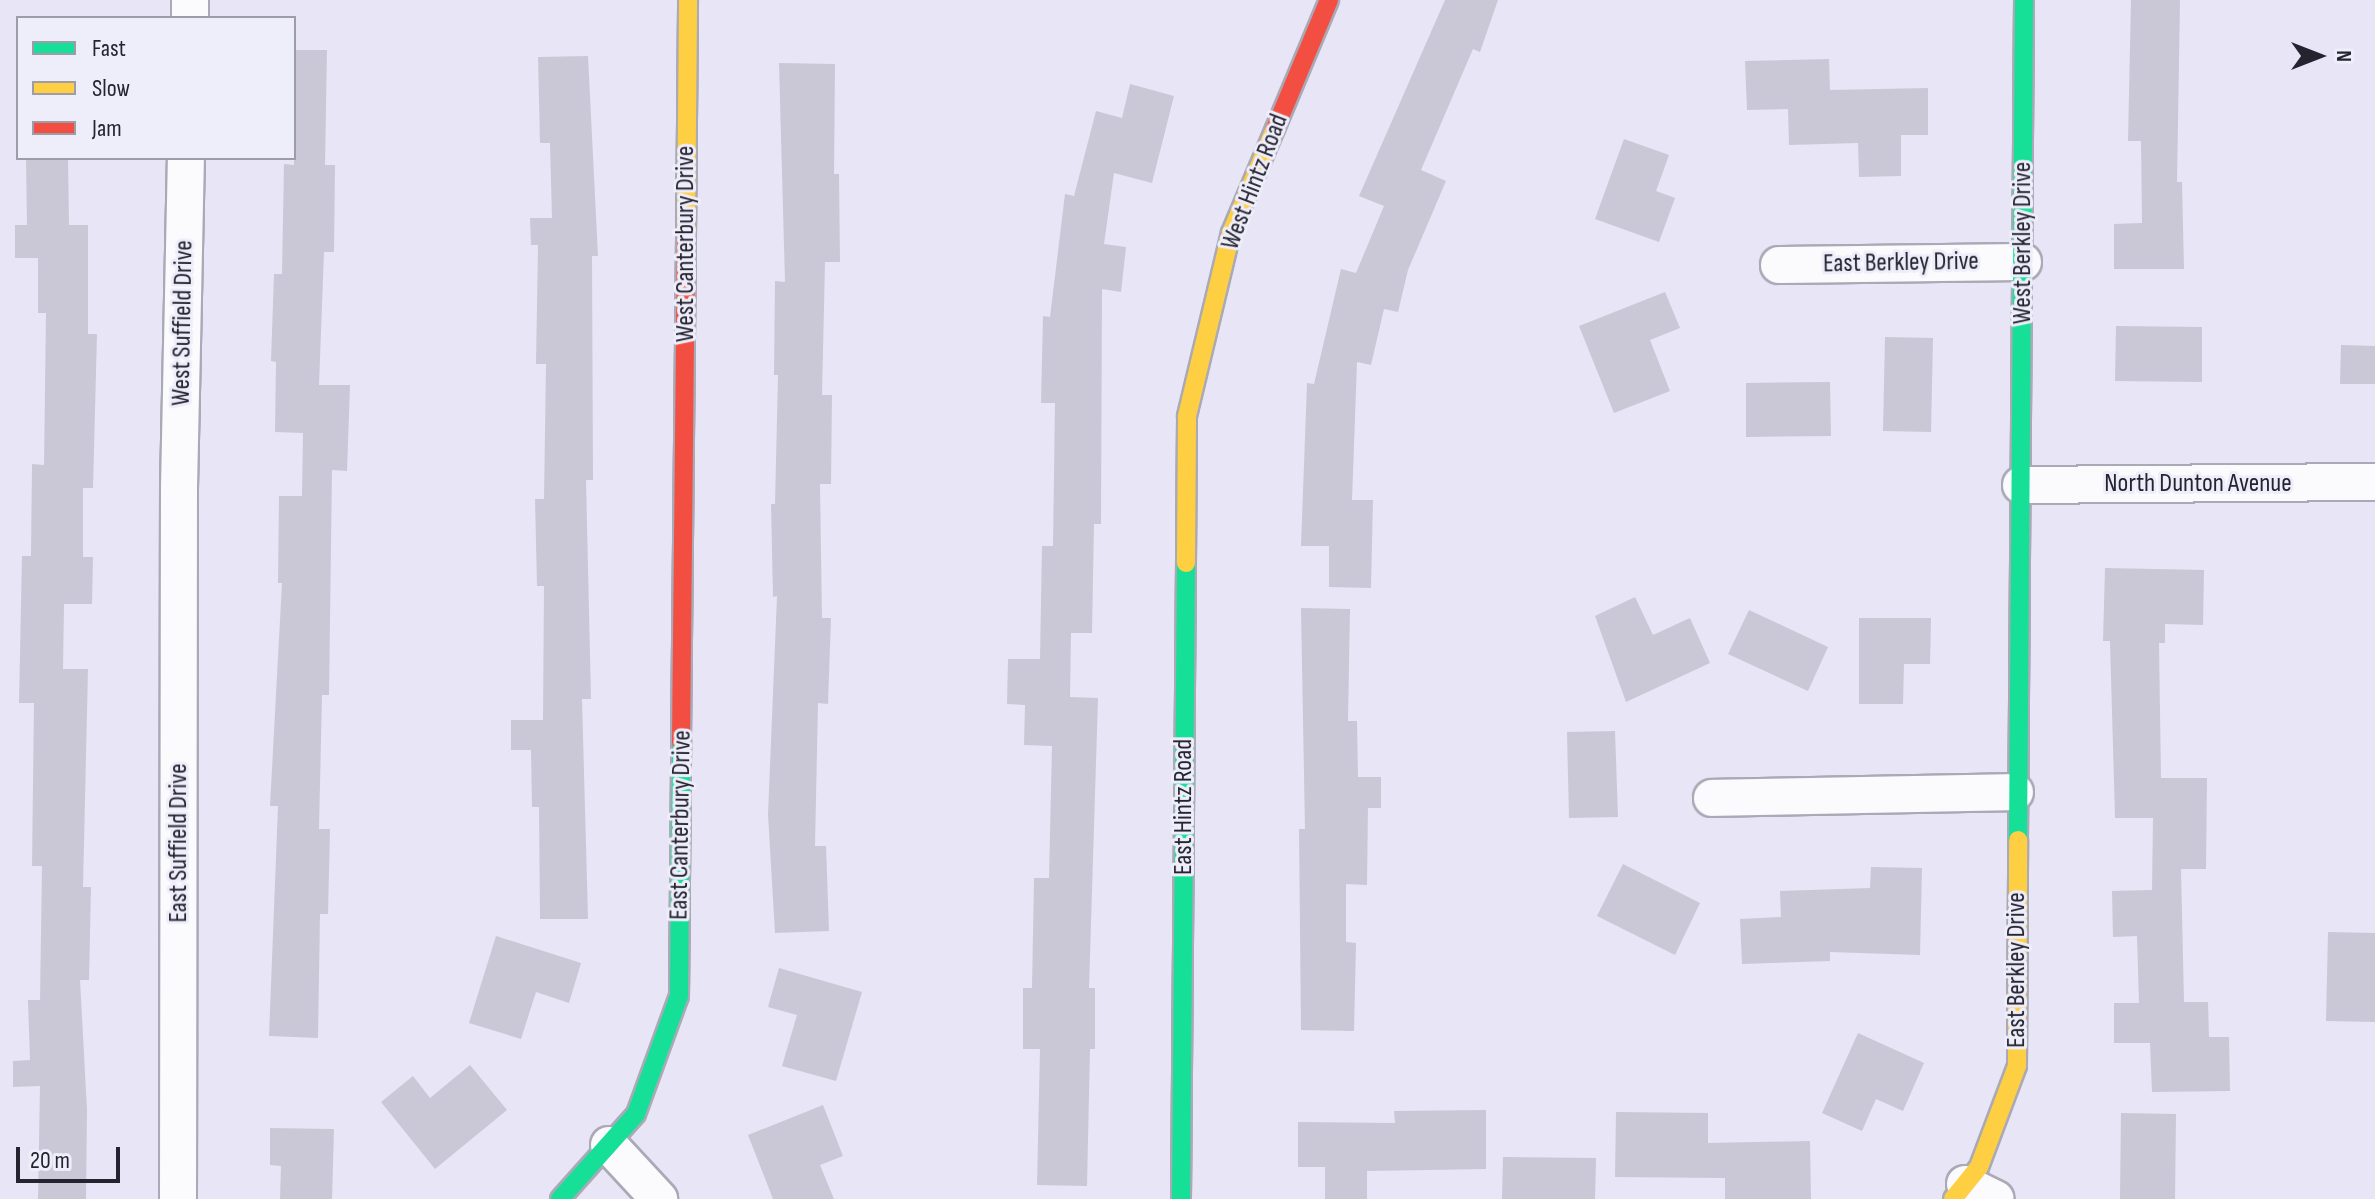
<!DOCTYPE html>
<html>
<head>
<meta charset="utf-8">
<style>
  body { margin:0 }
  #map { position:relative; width:2375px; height:1199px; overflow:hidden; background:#e7e5f6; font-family:"Sofia Sans Condensed",sans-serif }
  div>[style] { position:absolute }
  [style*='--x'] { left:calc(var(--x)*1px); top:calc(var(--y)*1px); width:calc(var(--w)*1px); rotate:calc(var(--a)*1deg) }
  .building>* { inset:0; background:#cac8d7 }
  .roads { filter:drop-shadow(2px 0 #aaa9b6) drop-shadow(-2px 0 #aaa9b6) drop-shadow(0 2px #aaa9b6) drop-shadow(0 -2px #aaa9b6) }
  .street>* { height:36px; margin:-18px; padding:0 18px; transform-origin:18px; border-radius:18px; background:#fbfbfe }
  .fast>* { height:18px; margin:-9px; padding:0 9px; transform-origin:9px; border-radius:9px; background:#16e098 }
  .slow>* { height:18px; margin:-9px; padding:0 9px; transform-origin:9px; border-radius:9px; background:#ffcf43 }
  .jam>* { height:18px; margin:-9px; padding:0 9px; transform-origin:9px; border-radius:9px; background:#f24e42 }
  span { translate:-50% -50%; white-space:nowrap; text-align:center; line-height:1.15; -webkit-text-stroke:6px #eeedfa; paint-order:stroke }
  .street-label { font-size:26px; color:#252330 }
  .legend { position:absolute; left:16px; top:16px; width:280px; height:144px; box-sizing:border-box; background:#eeedfa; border:2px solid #9e9ca9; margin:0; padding:10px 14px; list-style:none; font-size:24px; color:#252330 }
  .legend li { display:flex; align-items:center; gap:16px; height:40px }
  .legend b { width:40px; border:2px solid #9e9ca9 }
  .north { position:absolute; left:2279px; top:16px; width:80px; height:80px; -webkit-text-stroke:6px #eeedfa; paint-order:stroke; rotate:90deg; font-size:22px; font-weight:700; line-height:32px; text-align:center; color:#252330 }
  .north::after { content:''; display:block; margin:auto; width:28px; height:36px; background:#252330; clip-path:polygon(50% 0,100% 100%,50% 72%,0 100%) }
  .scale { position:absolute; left:16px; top:1147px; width:104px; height:36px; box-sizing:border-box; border:4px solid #252330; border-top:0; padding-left:10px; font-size:24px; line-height:28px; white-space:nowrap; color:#252330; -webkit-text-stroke:6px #eeedfa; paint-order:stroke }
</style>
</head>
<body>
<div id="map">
  <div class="building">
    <div style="clip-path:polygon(1445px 0,1498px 0,1480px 52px,1473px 49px,1421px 170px,1446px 181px,1408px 270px,1398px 312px,1384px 309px,1371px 365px,1357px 362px,1352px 500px,1373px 500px,1371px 588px,1329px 587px,1329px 546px,1301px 546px,1307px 383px,1314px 384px,1341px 269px,1356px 273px,1384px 206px,1359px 196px)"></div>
    <div style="clip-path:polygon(2131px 0,2180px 0,2177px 182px,2182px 182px,2184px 269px,2114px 269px,2114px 224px,2142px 223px,2141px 141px,2128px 141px)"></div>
    <div style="clip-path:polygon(294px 50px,327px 50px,325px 165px,335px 165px,334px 252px,324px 252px,319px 385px,350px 385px,347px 471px,332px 470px,329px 695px,322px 695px,319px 829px,330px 829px,328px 914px,320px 914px,318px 1038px,269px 1036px,278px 806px,270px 806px,282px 583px,278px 583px,279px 496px,302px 496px,303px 433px,275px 432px,276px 362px,271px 361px,274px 274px,282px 274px,284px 164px,294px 165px)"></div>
    <div style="clip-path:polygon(588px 56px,598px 256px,592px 256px,593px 480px,586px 480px,591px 699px,582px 699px,588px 919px,540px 919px,539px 807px,532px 807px,531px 750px,511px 750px,511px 720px,543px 720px,544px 586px,537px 586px,535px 499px,544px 499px,546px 364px,536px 364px,538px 245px,531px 245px,530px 218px,552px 218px,550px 143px,540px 143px,538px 57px)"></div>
    <div style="clip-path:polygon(1829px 59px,1830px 90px,1928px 88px,1928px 135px,1901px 135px,1901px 176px,1859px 177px,1858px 143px,1789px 145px,1788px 109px,1747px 110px,1745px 61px)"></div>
    <div style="clip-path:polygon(779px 63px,835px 64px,834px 174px,839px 174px,840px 262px,825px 262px,822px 395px,832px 395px,831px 484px,820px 484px,822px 618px,831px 618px,828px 704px,818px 703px,815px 846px,826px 846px,829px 931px,775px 933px,768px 815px,777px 596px,773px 597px,771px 504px,775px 504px,778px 375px,774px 375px,775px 281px,785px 282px)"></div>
    <div style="clip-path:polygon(1130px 84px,1174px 96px,1152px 183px,1114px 173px,1104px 244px,1126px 247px,1121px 292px,1102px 289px,1101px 524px,1094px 524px,1092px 633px,1071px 633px,1070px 697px,1098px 698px,1089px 988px,1095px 988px,1095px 1049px,1090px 1049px,1087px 1186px,1037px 1185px,1040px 1049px,1023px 1049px,1023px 988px,1032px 988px,1034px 878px,1049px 878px,1052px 746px,1024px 745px,1025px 705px,1007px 704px,1008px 659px,1040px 659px,1042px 546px,1053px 546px,1055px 403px,1041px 403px,1043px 316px,1050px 317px,1065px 194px,1074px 196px,1096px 111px,1122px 118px)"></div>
    <div style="clip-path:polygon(1624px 139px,1669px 155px,1656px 191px,1675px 198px,1659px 242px,1595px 219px)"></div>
    <div style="clip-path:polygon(26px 158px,68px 158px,69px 225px,88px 225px,88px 334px,97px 334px,93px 488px,83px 488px,83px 557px,93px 557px,92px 604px,64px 604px,63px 669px,88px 669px,83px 887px,91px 887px,89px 980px,80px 980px,87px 1110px,86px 1199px,38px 1199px,40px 1086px,13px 1087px,13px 1061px,30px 1060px,28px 1000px,40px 1000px,42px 866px,32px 866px,34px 703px,19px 703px,22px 556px,31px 556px,32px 464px,44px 465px,46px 313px,38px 313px,38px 258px,15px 258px,15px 225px,27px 225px)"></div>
    <div style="clip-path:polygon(1665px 292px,1680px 328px,1650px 340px,1670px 391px,1614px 413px,1579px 326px)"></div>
    <div style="clip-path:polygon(2116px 326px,2202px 327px,2202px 382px,2115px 381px)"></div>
    <div style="clip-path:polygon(1885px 337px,1933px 338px,1931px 432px,1883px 431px)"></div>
    <div style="clip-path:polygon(2341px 345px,2375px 346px,2375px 384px,2340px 384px)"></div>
    <div style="clip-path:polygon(1830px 382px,1831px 436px,1746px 437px,1746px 383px)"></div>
    <div style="clip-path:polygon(2105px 568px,2204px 570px,2203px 625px,2165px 624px,2165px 643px,2159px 643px,2161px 778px,2207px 778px,2206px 869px,2181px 869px,2184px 1002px,2208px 1002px,2209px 1037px,2229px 1037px,2230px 1091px,2152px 1092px,2150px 1043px,2114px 1043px,2114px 1003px,2139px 1003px,2137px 936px,2113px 937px,2112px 891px,2152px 890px,2153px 818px,2115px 818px,2110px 641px,2103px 641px)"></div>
    <div style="clip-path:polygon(1635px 597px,1653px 635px,1690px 618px,1710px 663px,1626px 702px,1595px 616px)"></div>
    <div style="clip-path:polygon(1301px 608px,1350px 609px,1348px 721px,1357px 721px,1358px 777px,1381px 777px,1381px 808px,1368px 808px,1367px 885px,1346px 884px,1346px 942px,1356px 943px,1354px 1031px,1301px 1030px,1299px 829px,1305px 829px)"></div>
    <div style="clip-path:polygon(1749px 610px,1828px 647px,1808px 691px,1728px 654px)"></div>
    <div style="clip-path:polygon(1859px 618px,1931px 618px,1930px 664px,1904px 664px,1903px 704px,1859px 704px)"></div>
    <div style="clip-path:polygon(1615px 731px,1618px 817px,1569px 818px,1567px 732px)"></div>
    <div style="clip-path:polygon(1623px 864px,1700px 903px,1675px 955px,1597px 916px)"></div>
    <div style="clip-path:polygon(1871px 867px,1922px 868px,1920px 955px,1830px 952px,1830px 961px,1742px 964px,1740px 919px,1781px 917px,1780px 891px,1870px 888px)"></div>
    <div style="clip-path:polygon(2328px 932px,2375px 933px,2375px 1022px,2326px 1021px)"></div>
    <div style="clip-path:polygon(496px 936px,581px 963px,569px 1003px,536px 992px,521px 1039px,469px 1023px)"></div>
    <div style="clip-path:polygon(779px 968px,862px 992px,836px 1081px,782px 1066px,797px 1015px,768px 1007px)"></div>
    <div style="clip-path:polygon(1858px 1033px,1924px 1063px,1903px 1111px,1876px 1099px,1862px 1131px,1822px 1113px)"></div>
    <div style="clip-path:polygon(470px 1065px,507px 1110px,435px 1169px,381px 1102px,413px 1076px,430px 1098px)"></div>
    <div style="clip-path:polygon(823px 1105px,843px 1156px,820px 1165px,834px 1199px,773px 1199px,748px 1135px)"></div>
    <div style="clip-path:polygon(1486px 1110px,1486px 1169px,1367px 1171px,1367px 1199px,1325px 1199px,1325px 1167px,1298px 1167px,1298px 1122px,1395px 1123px,1394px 1111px)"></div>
    <div style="clip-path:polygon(1616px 1112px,1708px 1113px,1708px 1143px,1810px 1141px,1811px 1199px,1725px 1199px,1725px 1178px,1615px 1177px)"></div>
    <div style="clip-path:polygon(2121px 1113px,2176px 1114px,2175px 1199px,2120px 1199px)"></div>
    <div style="clip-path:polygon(270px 1128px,334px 1129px,332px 1199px,280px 1199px,281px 1166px,270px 1165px)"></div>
    <div style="clip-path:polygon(1503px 1157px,1596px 1158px,1595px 1199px,1502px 1199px)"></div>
  </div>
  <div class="roads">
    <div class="street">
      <div style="--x:190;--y:18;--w:18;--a:-90"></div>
      <div style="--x:1779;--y:265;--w:244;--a:-0.7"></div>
      <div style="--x:2021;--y:485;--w:354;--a:-0.5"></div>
      <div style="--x:1712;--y:798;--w:303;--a:-1.1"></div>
      <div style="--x:609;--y:1145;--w:74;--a:47.2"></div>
      <div style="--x:1965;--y:1184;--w:34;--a:26"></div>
      <div style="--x:178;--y:1199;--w:711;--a:-89.92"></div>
      <div style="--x:179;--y:488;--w:330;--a:-88.8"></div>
    </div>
    <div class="fast">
      <div style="--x:2018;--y:840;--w:840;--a:-89.59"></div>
      <div style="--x:560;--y:1199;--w:114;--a:-48.2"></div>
      <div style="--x:636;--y:1114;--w:126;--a:-70"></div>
      <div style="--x:679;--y:996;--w:254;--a:-89.5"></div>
      <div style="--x:1181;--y:1199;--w:636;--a:-89.55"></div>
    </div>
    <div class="slow">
      <div style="--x:686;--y:237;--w:237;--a:-89.5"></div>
      <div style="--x:1186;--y:563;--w:147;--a:-89.6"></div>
      <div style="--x:1187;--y:416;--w:188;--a:-76.5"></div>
      <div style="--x:1231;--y:233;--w:113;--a:-67.1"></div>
      <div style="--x:1953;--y:1199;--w:41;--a:-50.9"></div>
      <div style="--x:1979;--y:1167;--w:108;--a:-69.4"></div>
      <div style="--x:2017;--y:1066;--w:226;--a:-89.7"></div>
    </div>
    <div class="jam">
      <div style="--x:1275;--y:129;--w:140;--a:-67.3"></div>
      <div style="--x:681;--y:742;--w:505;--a:-89.43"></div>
    </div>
  </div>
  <div class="street-label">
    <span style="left:1255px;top:182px;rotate:-69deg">West Hintz Road</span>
    <span style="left:2023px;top:243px;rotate:-90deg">West Berkley Drive</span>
    <span style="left:686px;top:244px;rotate:-90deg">West Canterbury Drive</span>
    <span style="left:1901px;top:263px;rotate:-1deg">East Berkley Drive</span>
    <span style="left:183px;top:323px;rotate:-89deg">West Suffield Drive</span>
    <span style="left:2198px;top:484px">North Dunton Avenue</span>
    <span style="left:1184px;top:807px;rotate:-90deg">East Hintz Road</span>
    <span style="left:681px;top:825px;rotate:-89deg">East Canterbury Drive</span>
    <span style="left:179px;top:843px;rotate:-90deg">East Suffield Drive</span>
    <span style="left:2017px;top:970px;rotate:-90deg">East Berkley Drive</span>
  </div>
  <ul class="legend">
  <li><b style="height:10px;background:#16e098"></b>Fast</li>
  <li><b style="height:10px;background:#ffcf43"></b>Slow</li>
  <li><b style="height:10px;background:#f24e42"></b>Jam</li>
  </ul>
  <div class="north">N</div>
  <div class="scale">20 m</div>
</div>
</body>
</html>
